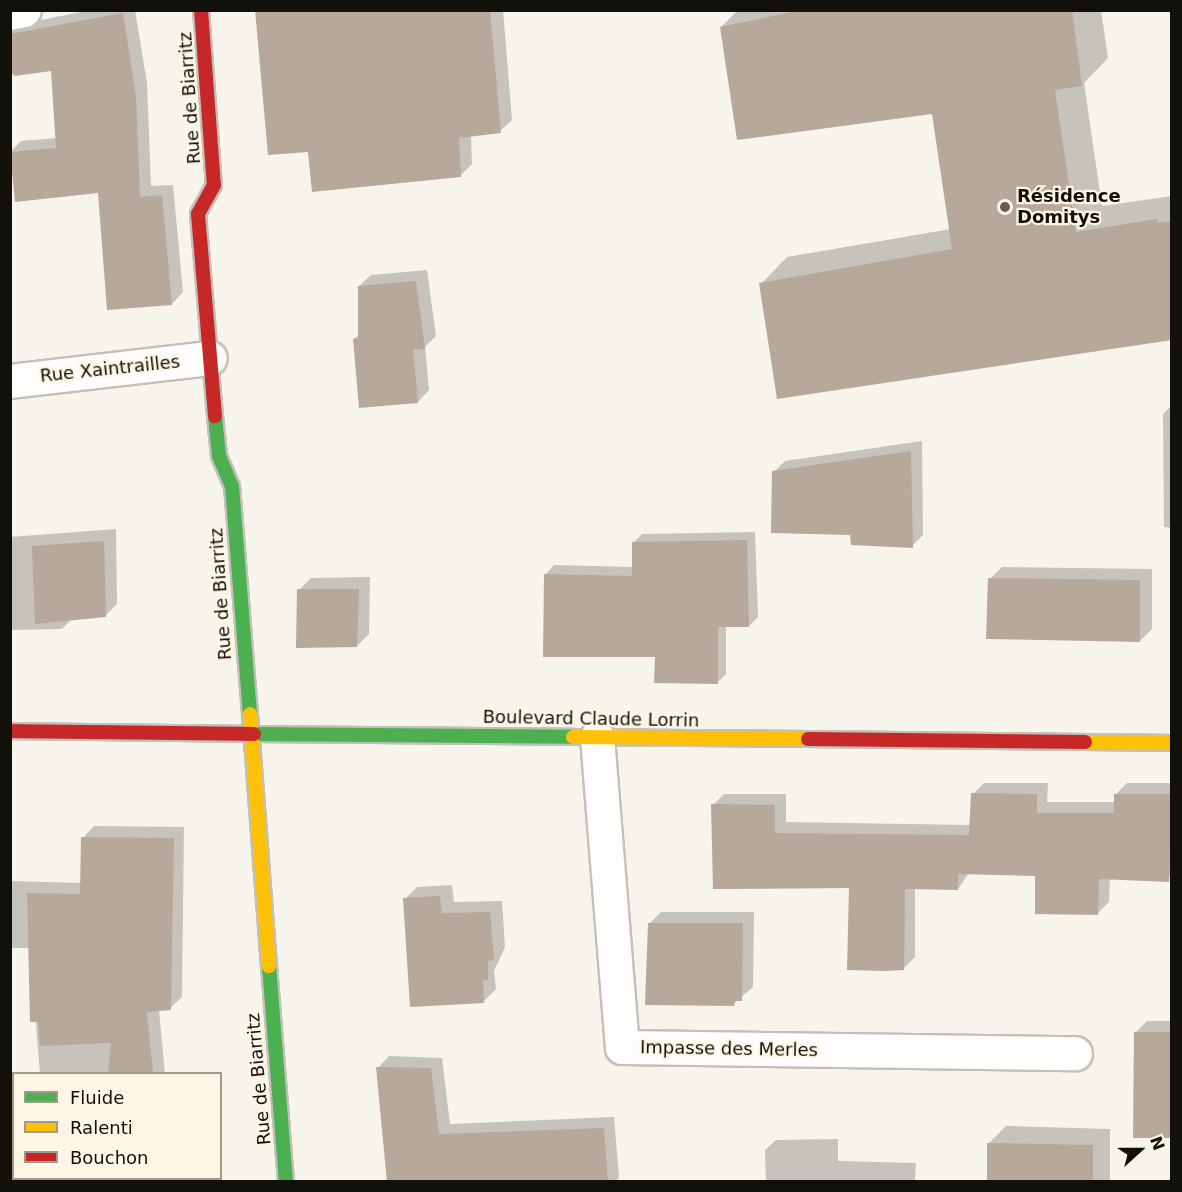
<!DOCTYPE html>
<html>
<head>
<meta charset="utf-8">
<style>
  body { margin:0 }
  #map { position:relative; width:1182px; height:1192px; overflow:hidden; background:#f7f4eb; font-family:"DejaVu Sans",sans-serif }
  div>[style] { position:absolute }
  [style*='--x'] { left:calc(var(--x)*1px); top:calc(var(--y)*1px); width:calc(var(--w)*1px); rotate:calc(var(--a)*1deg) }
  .shadow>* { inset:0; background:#0003 }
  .building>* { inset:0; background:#b6a89a }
  .roads { filter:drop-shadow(2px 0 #c3c0ba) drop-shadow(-2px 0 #c3c0ba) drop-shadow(0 2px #c3c0ba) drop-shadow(0 -2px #c3c0ba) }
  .street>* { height:33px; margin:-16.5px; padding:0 16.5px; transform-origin:16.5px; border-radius:16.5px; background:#fefdfc }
  .fast>* { height:14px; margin:-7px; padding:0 7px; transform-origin:7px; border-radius:7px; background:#4caf50 }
  .slow>* { height:14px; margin:-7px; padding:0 7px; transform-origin:7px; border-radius:7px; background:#ffc107 }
  .jam>* { height:14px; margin:-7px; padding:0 7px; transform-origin:7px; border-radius:7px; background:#c62828 }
  .dots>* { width:16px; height:16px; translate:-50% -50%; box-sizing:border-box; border:3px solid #fdf6e5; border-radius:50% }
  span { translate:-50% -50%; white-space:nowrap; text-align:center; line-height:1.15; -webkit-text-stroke:4.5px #fdf6e5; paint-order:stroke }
  .street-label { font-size:18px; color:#12100a }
  .poi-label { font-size:18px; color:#12100a; font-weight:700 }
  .left { translate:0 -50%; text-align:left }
  .frame { position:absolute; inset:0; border:12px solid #12100a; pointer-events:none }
  .legend { position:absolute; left:12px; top:1072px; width:210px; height:108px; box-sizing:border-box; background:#fdf6e5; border:2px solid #9f9a8d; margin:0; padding:8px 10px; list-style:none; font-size:18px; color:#12100a }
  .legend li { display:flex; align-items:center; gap:12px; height:30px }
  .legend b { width:30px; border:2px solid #9f9a8d }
  .north { position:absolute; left:1110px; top:1120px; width:60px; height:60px; -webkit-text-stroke:4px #fdf6e5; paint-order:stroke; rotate:69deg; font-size:16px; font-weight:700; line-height:24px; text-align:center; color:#12100a }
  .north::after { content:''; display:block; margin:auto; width:21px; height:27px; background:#12100a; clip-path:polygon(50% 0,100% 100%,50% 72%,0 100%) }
</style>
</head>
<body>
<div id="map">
  <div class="shadow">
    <div style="clip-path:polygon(91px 10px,135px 10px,147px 83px,151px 186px,173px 185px,183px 292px,172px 304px,100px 192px,16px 201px,10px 152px,21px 141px,57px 138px,53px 69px,10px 65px,10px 30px,16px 25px)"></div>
    <div style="clip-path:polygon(257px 10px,503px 10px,512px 120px,500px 131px,471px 135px,472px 164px,460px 176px,309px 151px)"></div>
    <div style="clip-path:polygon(738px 10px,1101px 10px,1108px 58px,1084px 83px,1102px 206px,1172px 196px,1172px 339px,761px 284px,787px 257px,951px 229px,933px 113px,721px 27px)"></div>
    <div style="clip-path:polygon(427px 270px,436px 336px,425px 347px,429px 390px,418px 402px,354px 339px,360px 334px,359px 286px,371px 275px)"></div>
    <div style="clip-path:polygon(1172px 405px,1172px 528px,1164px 527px,1163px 414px)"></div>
    <div style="clip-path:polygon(922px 441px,923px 535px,912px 546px,852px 534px,774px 472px,785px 461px)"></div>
    <div style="clip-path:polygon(116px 529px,117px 604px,105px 616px,72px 619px,62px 629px,10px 630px,10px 537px)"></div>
    <div style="clip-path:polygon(755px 532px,758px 617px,749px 626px,726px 626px,726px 674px,718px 682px,657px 656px,546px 574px,554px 565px,633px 567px,633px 543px,642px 534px)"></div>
    <div style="clip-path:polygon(1002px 567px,1152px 569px,1152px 629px,1140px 641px,990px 579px)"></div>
    <div style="clip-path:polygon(370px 577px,369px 634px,357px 646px,299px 590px,311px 578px)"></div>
    <div style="clip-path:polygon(984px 783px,1048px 783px,1047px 802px,1115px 802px,1115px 795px,1127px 783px,1172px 783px,1172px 877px,1110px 878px,1109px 902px,1098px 913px,1036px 875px,969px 873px,958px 889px,915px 888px,915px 957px,903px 969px,850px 886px,713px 805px,724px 794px,786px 794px,786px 822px,971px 825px,973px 794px)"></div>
    <div style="clip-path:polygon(94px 826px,184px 827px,182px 997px,170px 1008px,159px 1010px,165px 1074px,40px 1074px,30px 948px,10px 948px,10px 881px,82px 883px,83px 838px)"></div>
    <div style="clip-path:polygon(452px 885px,454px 902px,502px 901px,505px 947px,494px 971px,496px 989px,484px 1001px,405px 899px,417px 887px)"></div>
    <div style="clip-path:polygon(661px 912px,754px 912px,753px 987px,733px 1004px,649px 924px)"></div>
    <div style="clip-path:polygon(1147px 1021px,1172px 1021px,1172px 1137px,1135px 1033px)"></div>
    <div style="clip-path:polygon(389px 1056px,442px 1058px,450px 1124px,614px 1117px,619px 1178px,615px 1182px,388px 1182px,378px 1068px)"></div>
    <div style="clip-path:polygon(1006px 1126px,1110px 1129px,1110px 1182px,988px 1182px,989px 1143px)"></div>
    <div style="clip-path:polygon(838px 1139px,838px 1161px,916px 1163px,915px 1182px,766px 1182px,765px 1150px,776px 1140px)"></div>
    <div style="clip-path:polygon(94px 1178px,176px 1178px,177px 1182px,95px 1182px)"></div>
  </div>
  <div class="building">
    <div style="clip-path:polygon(255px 10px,490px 10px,501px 133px,459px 138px,461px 177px,312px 192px,308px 152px,268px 155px)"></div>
    <div style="clip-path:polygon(801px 10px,1072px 10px,1082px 86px,1055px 90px,1076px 232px,1157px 219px,1157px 223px,1172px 221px,1172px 340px,777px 399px,759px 283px,952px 249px,932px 114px,737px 140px,720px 27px)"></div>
    <div style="clip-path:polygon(123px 13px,136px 96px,140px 197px,162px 195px,172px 305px,107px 310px,98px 193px,15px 202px,10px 152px,56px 148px,51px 71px,15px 76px,10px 72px,10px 34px)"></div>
    <div style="clip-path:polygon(416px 281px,425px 349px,413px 350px,418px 403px,359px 408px,353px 339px,358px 338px,358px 286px)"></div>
    <div style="clip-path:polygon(911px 451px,913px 548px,851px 545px,850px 535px,771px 533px,772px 471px)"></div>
    <div style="clip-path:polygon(747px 540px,749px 627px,718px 627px,718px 684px,654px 683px,655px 657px,543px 657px,544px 574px,632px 576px,632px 542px)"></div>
    <div style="clip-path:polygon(104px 541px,106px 617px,35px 624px,32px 546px)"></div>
    <div style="clip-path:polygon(988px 578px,1140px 580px,1140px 642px,986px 639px)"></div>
    <div style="clip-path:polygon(297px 589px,359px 589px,357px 647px,296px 648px)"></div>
    <div style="clip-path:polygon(971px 793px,1037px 794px,1037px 813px,1114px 813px,1114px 794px,1172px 794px,1169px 882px,1099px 879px,1098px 915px,1035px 914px,1035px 876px,958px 874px,958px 890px,905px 889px,904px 970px,885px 971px,847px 970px,849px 888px,713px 889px,711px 804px,775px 805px,775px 833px,969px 835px)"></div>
    <div style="clip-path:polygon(81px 837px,174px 838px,171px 1010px,147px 1012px,153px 1074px,108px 1074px,111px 1043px,40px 1046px,38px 1022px,30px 1022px,27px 893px,80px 894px)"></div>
    <div style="clip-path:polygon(440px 896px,442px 913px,490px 912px,494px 960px,488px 961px,488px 980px,483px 980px,484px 1003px,410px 1007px,403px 898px)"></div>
    <div style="clip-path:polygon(648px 923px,743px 923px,742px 1001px,735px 1001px,734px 1006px,645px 1005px)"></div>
    <div style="clip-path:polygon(1134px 1032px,1172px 1032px,1172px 1138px,1133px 1138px)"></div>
    <div style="clip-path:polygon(376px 1067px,431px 1068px,439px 1134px,604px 1128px,608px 1182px,387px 1182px)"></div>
    <div style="clip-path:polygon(987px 1143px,1093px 1145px,1093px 1182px,987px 1182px)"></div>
  </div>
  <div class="roads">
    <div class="street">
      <div style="--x:10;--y:13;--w:14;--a:-12"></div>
      <div style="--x:10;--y:381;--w:201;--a:-6.6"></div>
      <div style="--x:597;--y:737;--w:311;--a:85.4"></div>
      <div style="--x:622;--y:1047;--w:453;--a:0.8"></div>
    </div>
    <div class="fast">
      <div style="--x:215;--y:416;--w:40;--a:84.3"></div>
      <div style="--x:219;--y:456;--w:33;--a:67"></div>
      <div style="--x:232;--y:486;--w:229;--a:85.5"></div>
      <div style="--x:254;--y:734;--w:319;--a:0.5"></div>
      <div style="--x:269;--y:966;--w:217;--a:85.5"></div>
    </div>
    <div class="slow">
      <div style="--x:250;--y:714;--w:253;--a:85.7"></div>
      <div style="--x:573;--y:737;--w:235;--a:0.5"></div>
      <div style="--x:1085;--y:742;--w:87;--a:0.7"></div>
    </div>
    <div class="jam">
      <div style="--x:201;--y:10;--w:175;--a:85.8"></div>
      <div style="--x:214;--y:185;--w:33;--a:119"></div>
      <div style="--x:198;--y:214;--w:203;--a:85.2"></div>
      <div style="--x:10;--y:731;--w:244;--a:0.7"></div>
      <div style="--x:808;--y:739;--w:277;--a:0.6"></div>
    </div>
  </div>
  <div class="dots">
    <div style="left:1005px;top:207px;background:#626059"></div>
  </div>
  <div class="street-label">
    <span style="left:190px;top:98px;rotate:-94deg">Rue de Biarritz</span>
    <span style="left:110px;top:369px;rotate:-6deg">Rue Xaintrailles</span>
    <span style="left:221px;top:594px;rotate:-94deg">Rue de Biarritz</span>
    <span style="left:591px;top:719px;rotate:1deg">Boulevard Claude Lorrin</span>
    <span style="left:729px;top:1049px;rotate:1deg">Impasse des Merles</span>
    <span style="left:259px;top:1079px;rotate:-95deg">Rue de Biarritz</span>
  </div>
  <div class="poi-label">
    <span class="left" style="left:1017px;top:207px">Résidence<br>Domitys</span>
  </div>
  <div class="frame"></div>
  <ul class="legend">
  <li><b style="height:8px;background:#4caf50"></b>Fluide</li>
  <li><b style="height:8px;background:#ffc107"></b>Ralenti</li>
  <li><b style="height:8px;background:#c62828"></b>Bouchon</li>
  </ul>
  <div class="north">N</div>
</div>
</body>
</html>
